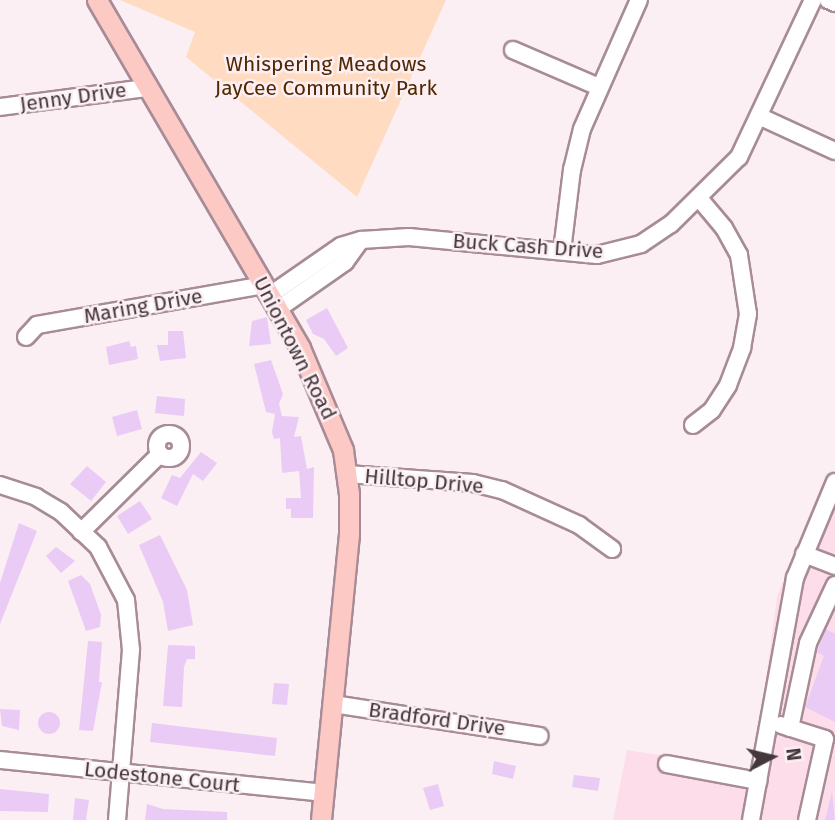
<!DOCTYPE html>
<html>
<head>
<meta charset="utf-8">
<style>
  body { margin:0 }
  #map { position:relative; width:835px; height:820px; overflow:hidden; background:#fbeff4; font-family:"Fira Sans",sans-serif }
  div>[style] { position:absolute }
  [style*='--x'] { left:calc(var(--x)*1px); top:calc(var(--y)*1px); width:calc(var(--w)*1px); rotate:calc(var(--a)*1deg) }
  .built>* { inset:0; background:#fcdde9 }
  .green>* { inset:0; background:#fedbc1 }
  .building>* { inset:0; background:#eacbf5 }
  .round { border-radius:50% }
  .roads { filter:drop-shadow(2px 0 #a78b96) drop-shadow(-2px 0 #a78b96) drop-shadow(0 2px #a78b96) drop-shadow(0 -2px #a78b96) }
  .minor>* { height:16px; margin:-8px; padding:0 8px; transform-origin:8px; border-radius:8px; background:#fff }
  .minor>.ring { margin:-8px; padding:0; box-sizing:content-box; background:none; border:16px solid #fff; border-radius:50% }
  .major>* { height:19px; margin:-9.5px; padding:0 9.5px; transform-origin:9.5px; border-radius:9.5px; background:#fcc9c5 }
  span { translate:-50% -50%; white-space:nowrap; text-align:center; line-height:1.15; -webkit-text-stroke:5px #fbeff4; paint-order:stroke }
  .park-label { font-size:21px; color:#502801 }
  .street-label { font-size:21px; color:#44383d }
  .north { position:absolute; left:737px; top:722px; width:70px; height:70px; -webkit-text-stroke:5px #fbeff4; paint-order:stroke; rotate:83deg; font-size:19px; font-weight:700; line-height:28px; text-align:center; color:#44383d }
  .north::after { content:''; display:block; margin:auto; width:24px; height:32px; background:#44383d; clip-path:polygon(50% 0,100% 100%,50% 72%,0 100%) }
</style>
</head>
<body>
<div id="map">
  <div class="built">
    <div style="clip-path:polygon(822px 484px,835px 491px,835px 820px,613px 820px,627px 750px,754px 770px,777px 597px)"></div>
  </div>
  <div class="green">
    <div style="clip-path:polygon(120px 0,446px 0,357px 197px,186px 57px,195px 32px)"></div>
  </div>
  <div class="building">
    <div style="clip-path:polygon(327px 308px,348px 348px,336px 356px,324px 339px,313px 334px,306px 320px)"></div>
    <div style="clip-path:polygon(267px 317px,271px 344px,249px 346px,252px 321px)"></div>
    <div style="clip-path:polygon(168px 331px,183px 331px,186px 358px,160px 361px,157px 345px,168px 345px)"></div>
    <div style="clip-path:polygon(129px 341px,131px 347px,136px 346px,138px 359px,109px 365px,106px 347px)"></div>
    <div style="clip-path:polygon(271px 360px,283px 394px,279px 404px,282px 416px,299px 417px,294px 437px,301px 436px,307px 469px,314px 467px,313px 518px,291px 518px,291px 509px,286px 509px,286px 498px,301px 498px,299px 471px,282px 473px,280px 438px,274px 439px,272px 432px,275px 414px,266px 412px,254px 364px)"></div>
    <div style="clip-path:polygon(157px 396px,185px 399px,184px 416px,155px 413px)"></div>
    <div style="clip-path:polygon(137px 410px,142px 429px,117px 436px,112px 417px)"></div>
    <div style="clip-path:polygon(201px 452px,217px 463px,203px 481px,193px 474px,177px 506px,161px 498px,172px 475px,180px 478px)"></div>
    <div style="clip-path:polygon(87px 466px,106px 482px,91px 501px,70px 484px)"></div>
    <div style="clip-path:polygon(140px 501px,152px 519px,128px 534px,117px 516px)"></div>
    <div style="clip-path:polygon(19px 523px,37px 531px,0 624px,0 583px)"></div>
    <div style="clip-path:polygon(160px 535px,187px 590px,193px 625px,168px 631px,163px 602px,139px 545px)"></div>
    <div style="clip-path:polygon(56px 547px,75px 561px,61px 573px,46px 556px)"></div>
    <div style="clip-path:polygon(81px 575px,90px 584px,101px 615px,100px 627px,86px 631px,68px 581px)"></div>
    <div style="clip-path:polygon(826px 629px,835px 634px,835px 722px,805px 707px,824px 656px,817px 652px)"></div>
    <div style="clip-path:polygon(88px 641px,102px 642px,99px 682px,102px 682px,93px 731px,79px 730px)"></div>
    <div style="clip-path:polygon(168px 645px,195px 646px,195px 659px,187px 659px,184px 667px,182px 707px,163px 706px)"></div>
    <div style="clip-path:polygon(274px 683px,289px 684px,287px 705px,272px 704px)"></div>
    <div style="clip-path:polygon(0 709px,20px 710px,19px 730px,2px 726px)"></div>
    <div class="round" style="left:38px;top:712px;width:22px;height:22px"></div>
    <div style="clip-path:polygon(152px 723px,277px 738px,275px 756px,150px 742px)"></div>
    <div style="clip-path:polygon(494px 761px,516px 766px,513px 779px,492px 774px)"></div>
    <div style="clip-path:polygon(574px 775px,600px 778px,598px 791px,572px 787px)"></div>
    <div style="clip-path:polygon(438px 784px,444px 806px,430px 810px,423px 788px)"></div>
    <div style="clip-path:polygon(0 789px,49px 794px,48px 812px,0 811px)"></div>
    <div style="clip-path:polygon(832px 792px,835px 820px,825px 820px)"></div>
    <div style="clip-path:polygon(75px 798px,89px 800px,86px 820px,73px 820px)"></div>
    <div style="clip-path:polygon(147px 804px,163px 809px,227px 812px,227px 820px,145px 820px)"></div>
  </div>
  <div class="roads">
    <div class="minor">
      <div style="--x:828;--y:0;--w:8;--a:23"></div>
      <div style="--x:513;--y:50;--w:94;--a:23.3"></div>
      <div style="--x:0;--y:107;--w:147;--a:-7.4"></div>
      <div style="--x:761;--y:117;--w:81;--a:24.7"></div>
      <div style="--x:562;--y:251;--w:82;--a:-83"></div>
      <div style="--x:572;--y:170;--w:42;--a:-76.3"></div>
      <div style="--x:582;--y:129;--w:141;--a:-66.2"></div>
      <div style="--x:270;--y:295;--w:86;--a:-34.6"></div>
      <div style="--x:341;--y:246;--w:21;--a:-17"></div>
      <div style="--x:361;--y:240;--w:48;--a:-3.6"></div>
      <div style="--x:409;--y:237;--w:189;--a:5.5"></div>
      <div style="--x:597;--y:255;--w:45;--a:-14"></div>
      <div style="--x:641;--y:244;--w:36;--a:-34"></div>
      <div style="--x:671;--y:224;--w:95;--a:-44.6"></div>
      <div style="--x:739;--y:157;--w:174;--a:-64.8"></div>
      <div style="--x:278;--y:309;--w:82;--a:-35"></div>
      <div style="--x:345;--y:262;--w:27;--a:-54"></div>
      <div style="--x:26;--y:337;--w:16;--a:-47"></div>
      <div style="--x:37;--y:325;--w:230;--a:-10"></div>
      <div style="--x:693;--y:425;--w:24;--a:-38"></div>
      <div style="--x:712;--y:410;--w:30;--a:-57"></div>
      <div style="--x:728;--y:385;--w:40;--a:-69"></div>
      <div style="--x:742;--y:348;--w:35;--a:-80"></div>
      <div style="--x:748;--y:314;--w:60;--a:-98.7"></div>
      <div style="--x:739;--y:255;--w:31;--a:-119"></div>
      <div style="--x:724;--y:228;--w:39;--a:-130"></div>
      <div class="ring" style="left:157px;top:434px;width:8px;height:8px"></div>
      <div style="--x:347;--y:474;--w:126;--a:4.1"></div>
      <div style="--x:473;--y:483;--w:30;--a:14"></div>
      <div style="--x:502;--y:490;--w:85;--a:24.4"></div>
      <div style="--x:579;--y:525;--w:41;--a:36"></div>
      <div style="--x:0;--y:485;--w:38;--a:18"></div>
      <div style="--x:36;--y:497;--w:29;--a:31"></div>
      <div style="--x:61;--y:512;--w:51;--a:43.4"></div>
      <div style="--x:98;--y:547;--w:60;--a:62.2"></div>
      <div style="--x:126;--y:600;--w:50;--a:84.3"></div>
      <div style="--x:131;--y:650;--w:171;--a:94.7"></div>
      <div style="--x:81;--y:532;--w:111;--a:-44.6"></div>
      <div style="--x:804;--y:554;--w:33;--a:21"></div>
      <div style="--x:333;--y:704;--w:209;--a:8.8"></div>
      <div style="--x:781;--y:725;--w:46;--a:17.7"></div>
      <div style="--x:825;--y:739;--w:83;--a:102.5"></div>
      <div style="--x:790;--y:728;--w:87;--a:-78"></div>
      <div style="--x:808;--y:643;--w:64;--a:-65"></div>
      <div style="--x:0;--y:760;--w:326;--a:5.8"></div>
      <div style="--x:667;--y:764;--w:93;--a:10.6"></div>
      <div style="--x:751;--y:820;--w:246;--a:-79.7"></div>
      <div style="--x:795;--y:578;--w:104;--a:-67.4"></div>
    </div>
    <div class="major">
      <div style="--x:97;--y:0;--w:403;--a:59.7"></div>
      <div style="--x:300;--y:348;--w:111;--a:67.1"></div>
      <div style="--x:343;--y:450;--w:44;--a:82.2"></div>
      <div style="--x:349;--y:494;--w:40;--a:90"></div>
      <div style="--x:349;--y:534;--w:287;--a:95.6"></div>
    </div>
  </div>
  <div class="park-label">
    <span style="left:326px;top:76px">Whispering Meadows<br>JayCee Community Park</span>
  </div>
  <div class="street-label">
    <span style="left:73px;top:97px;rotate:-8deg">Jenny Drive</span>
    <span style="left:528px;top:246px;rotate:4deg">Buck Cash Drive</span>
    <span style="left:143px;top:306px;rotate:-10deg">Maring Drive</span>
    <span style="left:295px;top:348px;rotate:63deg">Uniontown Road</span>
    <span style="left:424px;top:481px;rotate:5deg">Hilltop Drive</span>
    <span style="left:437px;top:719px;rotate:8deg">Bradford Drive</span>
    <span style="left:162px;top:777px;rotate:6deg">Lodestone Court</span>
  </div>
  <div class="north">N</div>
</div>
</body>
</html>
